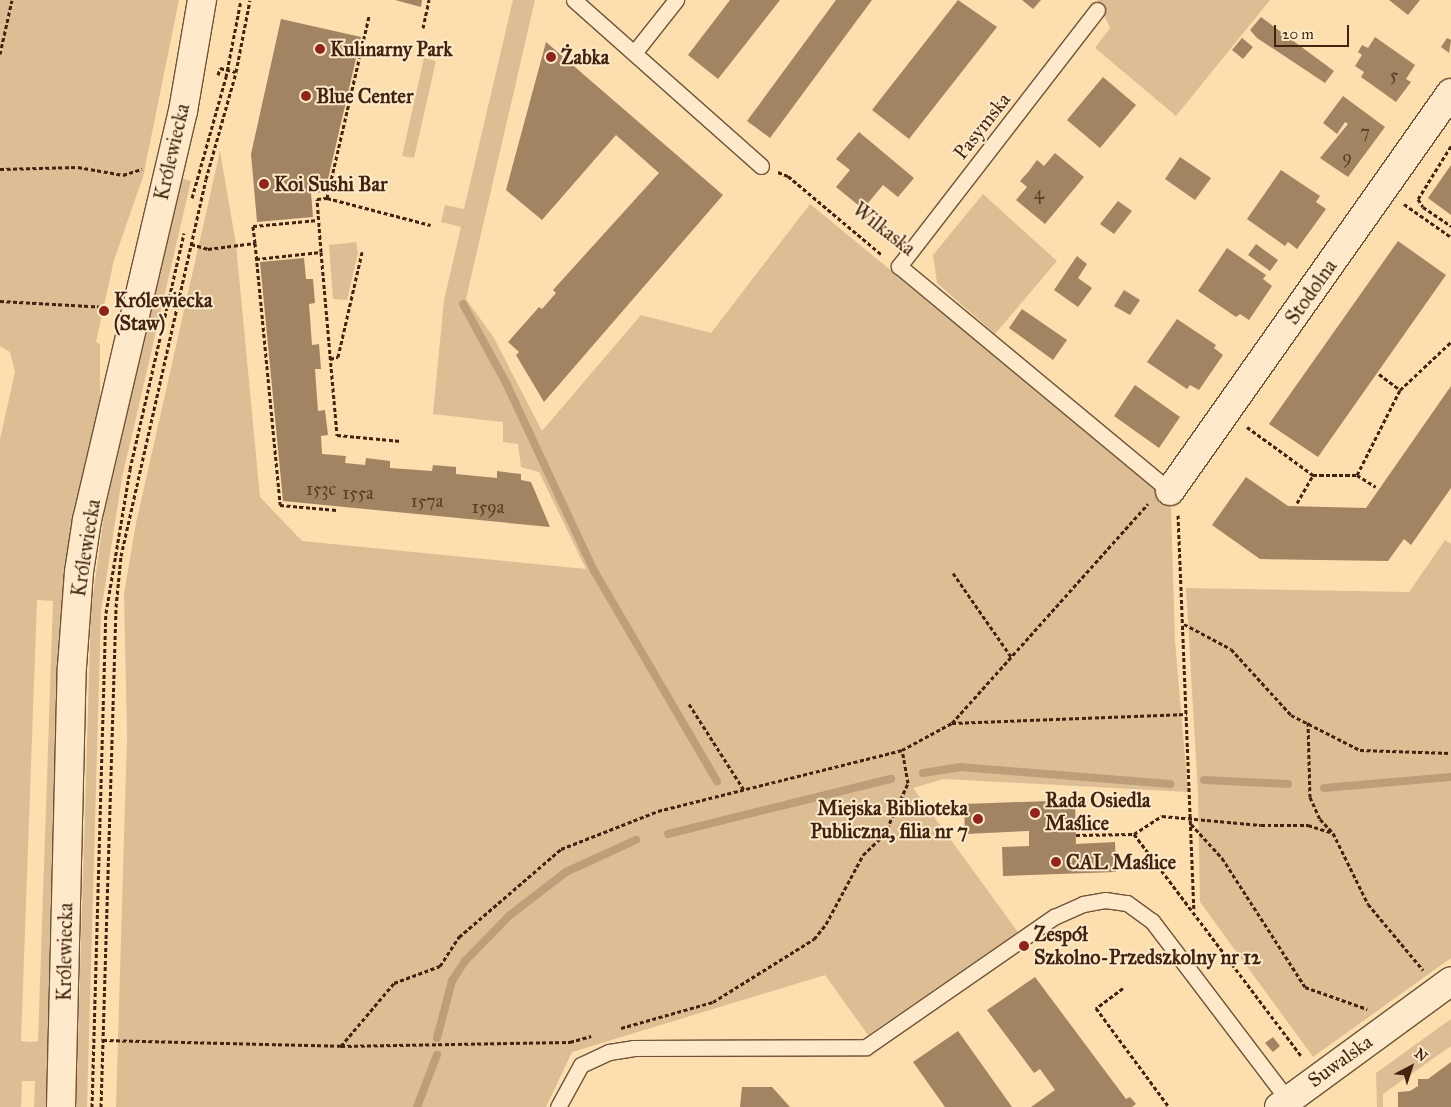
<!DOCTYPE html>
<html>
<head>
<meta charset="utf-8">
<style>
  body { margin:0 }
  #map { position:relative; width:1451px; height:1107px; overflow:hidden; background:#fddeaf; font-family:"IM FELL Great Primer",serif }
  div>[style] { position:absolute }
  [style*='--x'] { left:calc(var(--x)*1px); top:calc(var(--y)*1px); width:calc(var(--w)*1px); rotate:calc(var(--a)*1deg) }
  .green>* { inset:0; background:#ddbe94 }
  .stream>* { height:8px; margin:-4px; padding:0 4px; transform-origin:4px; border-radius:4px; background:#bd9e79 }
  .building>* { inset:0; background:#a38462 }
  .path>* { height:3px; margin-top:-1.5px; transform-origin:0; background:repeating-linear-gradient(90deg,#41230f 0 4px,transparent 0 6.5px) }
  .roads { filter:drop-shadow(1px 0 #705237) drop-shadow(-1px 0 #705237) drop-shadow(0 1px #705237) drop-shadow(0 -1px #705237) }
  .lane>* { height:15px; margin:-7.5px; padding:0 7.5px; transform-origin:7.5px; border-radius:7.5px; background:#feeacb }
  .street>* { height:28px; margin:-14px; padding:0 14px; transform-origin:14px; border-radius:14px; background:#feeacb }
  .secondary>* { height:28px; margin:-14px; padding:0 14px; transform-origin:14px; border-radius:14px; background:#feeacb }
  .dots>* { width:14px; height:14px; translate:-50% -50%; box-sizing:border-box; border:2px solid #feeacb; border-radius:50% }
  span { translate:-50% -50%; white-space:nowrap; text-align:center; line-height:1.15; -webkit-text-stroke:4px #feeacb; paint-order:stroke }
  .number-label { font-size:18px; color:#5a3b24 }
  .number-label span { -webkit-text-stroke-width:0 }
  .poi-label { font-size:20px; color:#41230f; font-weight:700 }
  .left { translate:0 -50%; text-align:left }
  .right { translate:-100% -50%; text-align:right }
  .street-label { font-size:20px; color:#41230f }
  .north { position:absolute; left:1386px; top:1042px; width:50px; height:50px; -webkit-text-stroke:4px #feeacb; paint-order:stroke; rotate:40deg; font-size:14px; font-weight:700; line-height:20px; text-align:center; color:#41230f }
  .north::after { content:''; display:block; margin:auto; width:18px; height:22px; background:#41230f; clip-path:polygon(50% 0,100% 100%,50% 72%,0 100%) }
  .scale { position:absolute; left:1274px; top:25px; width:75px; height:22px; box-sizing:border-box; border:2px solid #41230f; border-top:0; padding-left:6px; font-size:15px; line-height:18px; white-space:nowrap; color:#41230f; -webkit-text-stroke:4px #feeacb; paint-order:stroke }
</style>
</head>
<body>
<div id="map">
  <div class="green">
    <div style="clip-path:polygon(evenodd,0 0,179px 0,143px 177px,114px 260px,96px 342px,100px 344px,100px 408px,66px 568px,59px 659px,47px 1107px,34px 1107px,35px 1081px,22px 1081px,21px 1107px,0 1107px,0 439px,15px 372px,10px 352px,0 346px,0 0,37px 600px,53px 601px,38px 1041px,30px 1042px,21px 1041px,37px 600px)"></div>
    <div style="clip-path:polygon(513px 0,535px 0,466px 299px,494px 338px,542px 431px,641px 315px,711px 333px,810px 204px,1166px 496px,1171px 509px,1175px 641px,1188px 792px,944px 779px,913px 788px,1018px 932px,868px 1035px,825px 975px,572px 1052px,546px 1107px,116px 1107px,127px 738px,124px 594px,136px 523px,220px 151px,236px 244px,260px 497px,302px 541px,586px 569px,539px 472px,521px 467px,518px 444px,503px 442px,503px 422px,433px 414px,444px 300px,461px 227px,441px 222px,445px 205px,464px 209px)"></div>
    <div style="clip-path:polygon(1097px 0,1270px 0,1176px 116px,1095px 48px,1110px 28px)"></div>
    <div style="clip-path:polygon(424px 58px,436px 61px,414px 158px,402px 156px)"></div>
    <div style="clip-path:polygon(181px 178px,191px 181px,122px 478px,101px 612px,87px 1107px,76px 1107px,91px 610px,104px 515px)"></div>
    <div style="clip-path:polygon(983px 194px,1057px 261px,995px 334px,937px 283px,933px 255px)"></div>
    <div style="clip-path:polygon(356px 242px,358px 253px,347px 300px,333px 299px,329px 245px)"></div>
    <div style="clip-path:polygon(1445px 540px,1451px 544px,1451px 958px,1313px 1057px,1200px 902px,1198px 793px,1186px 588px,1409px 592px)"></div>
    <div style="clip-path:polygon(1451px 1019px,1451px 1046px,1383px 1094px,1383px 1107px,1377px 1107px,1376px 1073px)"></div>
  </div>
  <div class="stream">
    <div style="--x:463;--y:304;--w:90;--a:61.4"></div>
    <div style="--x:506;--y:383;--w:205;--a:64.9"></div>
    <div style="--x:593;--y:569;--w:246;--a:59.7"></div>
    <div style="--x:923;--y:773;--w:37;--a:-9"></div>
    <div style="--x:960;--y:767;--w:211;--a:4.6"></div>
    <div style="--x:1204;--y:780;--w:84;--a:2.7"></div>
    <div style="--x:1324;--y:788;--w:127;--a:-5"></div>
    <div style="--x:668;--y:834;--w:230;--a:-13.9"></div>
    <div style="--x:437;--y:1038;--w:59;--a:-75.3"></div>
    <div style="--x:452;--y:981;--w:24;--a:-57"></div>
    <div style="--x:465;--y:961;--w:64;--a:-45.6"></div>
    <div style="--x:510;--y:915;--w:71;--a:-37.5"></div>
    <div style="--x:566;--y:872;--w:77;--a:-24.6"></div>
    <div style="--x:417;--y:1107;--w:56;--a:-69"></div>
  </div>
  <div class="building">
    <div style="clip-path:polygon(395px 0,422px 0,421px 7px)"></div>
    <div style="clip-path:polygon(730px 0,780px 0,718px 79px,688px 55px)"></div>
    <div style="clip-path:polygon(836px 0,872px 0,770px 138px,747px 121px)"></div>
    <div style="clip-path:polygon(958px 0,997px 27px,909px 139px,872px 110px)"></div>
    <div style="clip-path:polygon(1022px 0,1041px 0,1033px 9px)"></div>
    <div style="clip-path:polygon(1389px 0,1420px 0,1408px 15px)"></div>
    <div style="clip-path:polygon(1261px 17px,1334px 71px,1325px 83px,1257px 38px,1250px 30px)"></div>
    <div style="clip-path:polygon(281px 19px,361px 37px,325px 192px,311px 193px,313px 217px,257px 222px,251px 154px)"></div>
    <div style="clip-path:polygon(1375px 37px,1415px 65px,1406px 79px,1411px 82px,1396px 102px,1361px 77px,1364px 72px,1355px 66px,1362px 55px,1358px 52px,1362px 45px,1368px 48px)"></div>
    <div style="clip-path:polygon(1242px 38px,1253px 47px,1243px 59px,1232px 50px)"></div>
    <div style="clip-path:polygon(1447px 38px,1451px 40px,1449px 53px,1441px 47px)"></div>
    <div style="clip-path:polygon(546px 42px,723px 195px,544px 402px,516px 355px,519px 352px,508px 342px,539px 307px,542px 309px,556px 293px,553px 290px,659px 173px,616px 135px,542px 220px,506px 190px)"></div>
    <div style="clip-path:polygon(1103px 77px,1136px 105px,1100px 148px,1067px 120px)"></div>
    <div style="clip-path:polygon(1343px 96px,1385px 127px,1348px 177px,1320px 158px,1348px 124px,1345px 122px,1337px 134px,1323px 123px)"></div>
    <div style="clip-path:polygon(859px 132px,914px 178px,898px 197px,883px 185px,863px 209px,836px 187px,850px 170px,836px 159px)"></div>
    <div style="clip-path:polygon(1055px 153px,1084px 177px,1045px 224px,1016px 200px,1027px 187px,1020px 181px,1029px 171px,1037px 160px,1044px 166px)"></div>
    <div style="clip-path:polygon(1180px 157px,1211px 178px,1195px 200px,1165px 179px)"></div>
    <div style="clip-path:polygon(1451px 165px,1451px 215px,1428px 198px)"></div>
    <div style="clip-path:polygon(1281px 170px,1320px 196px,1316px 202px,1326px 209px,1297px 249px,1288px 242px,1285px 246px,1247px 219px)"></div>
    <div style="clip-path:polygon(1118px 201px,1132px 211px,1114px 234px,1100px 224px)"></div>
    <div style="clip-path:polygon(1398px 241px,1446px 275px,1318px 457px,1269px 424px)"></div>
    <div style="clip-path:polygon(1256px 244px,1278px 260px,1270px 271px,1248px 255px)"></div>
    <div style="clip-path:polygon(1227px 248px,1266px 275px,1263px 279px,1272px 286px,1249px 320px,1240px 314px,1236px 317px,1198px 291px)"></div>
    <div style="clip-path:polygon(1077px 256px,1087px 264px,1078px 278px,1092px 288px,1078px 307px,1054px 290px)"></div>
    <div style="clip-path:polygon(304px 258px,306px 279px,313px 279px,315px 303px,309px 304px,312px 345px,319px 344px,321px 369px,315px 369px,318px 411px,325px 410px,328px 435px,321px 436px,322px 454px,346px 456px,345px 463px,365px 465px,366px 458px,390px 461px,390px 468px,432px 471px,433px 465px,456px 467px,456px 474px,497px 478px,497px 471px,521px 474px,521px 480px,531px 482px,550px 527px,283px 501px,260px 262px)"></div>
    <div style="clip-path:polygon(1124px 290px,1140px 300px,1130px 315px,1114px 306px)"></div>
    <div style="clip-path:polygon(1022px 309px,1067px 340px,1053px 360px,1009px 328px)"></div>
    <div style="clip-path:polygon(1177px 319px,1216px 345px,1214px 348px,1223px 355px,1199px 390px,1190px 385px,1187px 389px,1147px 362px)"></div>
    <div style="clip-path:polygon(1135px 385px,1180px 417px,1159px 448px,1114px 416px)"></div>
    <div style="clip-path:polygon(1451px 386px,1451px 488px,1411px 545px,1404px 539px,1388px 561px,1260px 559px,1212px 525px,1246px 477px,1288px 506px,1366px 508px)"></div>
    <div style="clip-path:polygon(1075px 800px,1076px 844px,1115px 842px,1116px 872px,1003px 876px,1002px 847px,1029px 846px,1029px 831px,965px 834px,964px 804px)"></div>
    <div style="clip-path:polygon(1035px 977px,1126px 1099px,1130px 1097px,1136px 1104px,1132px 1107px,1031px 1107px,1055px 1090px,1040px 1069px,1034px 1073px,987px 1010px)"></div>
    <div style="clip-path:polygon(958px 1031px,1012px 1107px,945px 1107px,913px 1062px)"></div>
    <div style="clip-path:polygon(1273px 1037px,1280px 1046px,1273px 1052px,1265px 1043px)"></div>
    <div style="clip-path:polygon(1451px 1062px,1451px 1107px,1398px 1107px,1398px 1092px,1410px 1091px,1418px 1086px,1418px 1079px,1428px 1079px)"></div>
    <div style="clip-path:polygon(742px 1087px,772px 1087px,790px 1107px,740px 1107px)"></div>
  </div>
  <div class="path">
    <div style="--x:423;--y:28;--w:29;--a:-78"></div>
    <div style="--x:0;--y:54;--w:55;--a:-77.5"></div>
    <div style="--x:218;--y:75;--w:7;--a:-74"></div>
    <div style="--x:220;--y:68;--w:16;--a:14"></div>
    <div style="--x:1451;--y:146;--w:62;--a:121.9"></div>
    <div style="--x:1418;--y:199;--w:9;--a:58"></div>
    <div style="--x:1423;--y:207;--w:34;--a:34"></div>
    <div style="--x:0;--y:169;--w:78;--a:-1.5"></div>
    <div style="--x:78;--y:167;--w:46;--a:10.1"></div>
    <div style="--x:123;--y:175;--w:20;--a:-18"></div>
    <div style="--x:778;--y:172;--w:11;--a:22"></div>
    <div style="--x:788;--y:176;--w:123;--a:40"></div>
    <div style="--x:192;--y:198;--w:126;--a:-74.3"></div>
    <div style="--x:226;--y:77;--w:78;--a:-79"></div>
    <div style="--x:327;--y:198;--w:107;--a:14.6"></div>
    <div style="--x:1404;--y:204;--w:57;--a:35.1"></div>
    <div style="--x:255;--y:243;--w:17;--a:-97"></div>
    <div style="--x:253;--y:226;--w:65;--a:-5.3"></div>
    <div style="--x:191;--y:244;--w:18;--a:16"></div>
    <div style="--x:208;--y:249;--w:47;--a:-7.3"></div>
    <div style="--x:255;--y:243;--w:263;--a:84.5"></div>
    <div style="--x:280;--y:505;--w:57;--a:5"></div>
    <div style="--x:321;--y:252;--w:53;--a:-94.3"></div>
    <div style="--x:317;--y:199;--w:10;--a:-6"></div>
    <div style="--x:327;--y:198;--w:187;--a:-77"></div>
    <div style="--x:256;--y:259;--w:65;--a:-6.1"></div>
    <div style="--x:321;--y:252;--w:184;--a:85"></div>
    <div style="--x:337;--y:435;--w:64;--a:5.4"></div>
    <div style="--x:0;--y:301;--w:107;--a:3.2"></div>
    <div style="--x:330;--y:359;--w:8;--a:-14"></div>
    <div style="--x:338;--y:357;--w:108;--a:-77.1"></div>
    <div style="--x:1379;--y:374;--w:26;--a:37"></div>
    <div style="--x:1247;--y:427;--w:82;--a:36"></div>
    <div style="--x:1357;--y:475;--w:22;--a:32"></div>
    <div style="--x:1297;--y:503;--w:32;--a:-60"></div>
    <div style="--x:1313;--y:475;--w:44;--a:0"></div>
    <div style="--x:1357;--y:475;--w:95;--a:-63.2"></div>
    <div style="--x:1400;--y:390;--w:70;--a:-43.3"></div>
    <div style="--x:1178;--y:515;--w:396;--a:87.7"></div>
    <div style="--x:953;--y:573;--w:103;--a:55.2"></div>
    <div style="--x:1184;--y:624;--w:53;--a:28"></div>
    <div style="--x:1231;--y:649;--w:89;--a:47.7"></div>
    <div style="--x:1291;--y:715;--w:77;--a:26.9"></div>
    <div style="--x:1360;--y:750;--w:91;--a:1.9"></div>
    <div style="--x:689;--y:704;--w:102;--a:57.4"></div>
    <div style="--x:1308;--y:722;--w:75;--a:88.5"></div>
    <div style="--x:1310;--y:797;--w:24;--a:66"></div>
    <div style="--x:1320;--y:819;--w:19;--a:47"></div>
    <div style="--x:1333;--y:833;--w:79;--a:63.8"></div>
    <div style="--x:1368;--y:904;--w:86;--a:50.2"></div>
    <div style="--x:952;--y:723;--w:235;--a:-2.2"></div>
    <div style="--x:1191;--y:824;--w:46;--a:47.6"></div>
    <div style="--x:1222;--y:858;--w:153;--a:57.2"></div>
    <div style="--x:1305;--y:987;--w:66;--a:19.5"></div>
    <div style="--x:1134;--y:834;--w:279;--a:53"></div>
    <div style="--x:1076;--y:835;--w:58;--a:-1"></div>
    <div style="--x:1134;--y:834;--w:33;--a:-33"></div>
    <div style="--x:1162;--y:816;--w:99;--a:5.2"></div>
    <div style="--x:1261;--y:825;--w:47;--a:0"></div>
    <div style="--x:1308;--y:825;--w:23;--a:18"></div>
    <div style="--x:1123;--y:988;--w:34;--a:143"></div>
    <div style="--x:1096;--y:1008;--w:123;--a:53.6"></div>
    <div style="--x:621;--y:1028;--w:96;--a:-15.8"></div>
    <div style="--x:713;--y:1002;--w:119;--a:-32"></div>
    <div style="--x:814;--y:939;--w:19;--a:-51"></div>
    <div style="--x:826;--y:924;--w:78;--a:-61.8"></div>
    <div style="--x:863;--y:855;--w:29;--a:-44"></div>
    <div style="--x:884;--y:835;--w:57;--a:-65.2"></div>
    <div style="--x:908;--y:783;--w:34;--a:-100"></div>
    <div style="--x:103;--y:1040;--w:238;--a:1.4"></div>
    <div style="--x:341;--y:1046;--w:229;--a:-1"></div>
    <div style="--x:570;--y:1042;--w:22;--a:-16"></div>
    <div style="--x:341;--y:1046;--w:82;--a:-49.9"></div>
    <div style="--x:394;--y:983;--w:49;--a:-20.3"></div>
    <div style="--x:440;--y:966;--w:35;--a:-57"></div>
    <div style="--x:459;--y:937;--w:135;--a:-40.8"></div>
    <div style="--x:561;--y:849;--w:104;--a:-21.4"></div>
    <div style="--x:658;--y:811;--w:252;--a:-14"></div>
    <div style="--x:902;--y:750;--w:57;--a:-28.4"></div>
    <div style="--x:952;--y:723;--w:294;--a:-48.2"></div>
    <div style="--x:92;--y:1107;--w:494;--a:-88.4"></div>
    <div style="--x:106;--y:613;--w:146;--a:-80.5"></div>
    <div style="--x:130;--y:469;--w:242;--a:-77.1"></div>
    <div style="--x:101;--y:1107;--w:500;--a:-88.28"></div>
    <div style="--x:116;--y:607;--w:51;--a:-84.4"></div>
    <div style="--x:121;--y:556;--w:386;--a:-77.3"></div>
    <div style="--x:206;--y:179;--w:111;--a:-74.3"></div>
    <div style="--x:236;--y:72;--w:73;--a:-79"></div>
  </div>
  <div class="roads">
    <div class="lane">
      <div style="--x:574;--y:0;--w:250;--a:41.6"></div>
      <div style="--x:1097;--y:10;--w:324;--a:127.7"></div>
      <div style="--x:899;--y:266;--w:352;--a:39.7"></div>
      <div style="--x:634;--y:53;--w:68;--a:-51.6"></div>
      <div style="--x:558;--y:1107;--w:48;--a:-61.3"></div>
      <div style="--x:581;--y:1065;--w:31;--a:-25"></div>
      <div style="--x:609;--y:1052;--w:24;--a:-9"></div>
      <div style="--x:633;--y:1048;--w:233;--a:-0.2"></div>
      <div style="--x:866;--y:1047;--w:229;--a:-34.7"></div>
      <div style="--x:1054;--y:917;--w:32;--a:-24"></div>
      <div style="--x:1083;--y:904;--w:22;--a:-10"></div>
      <div style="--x:1105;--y:900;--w:22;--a:8"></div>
      <div style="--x:1127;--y:903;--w:31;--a:36"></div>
      <div style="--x:1152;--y:921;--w:225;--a:52.8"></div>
    </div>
    <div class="street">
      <div style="--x:1170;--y:491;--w:487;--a:-54.8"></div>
      <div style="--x:1279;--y:1107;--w:213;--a:-36.2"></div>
    </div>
    <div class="secondary">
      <div style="--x:61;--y:1107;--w:440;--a:-88.6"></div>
      <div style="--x:72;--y:667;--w:95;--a:-85.8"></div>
      <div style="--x:79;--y:572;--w:53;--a:-81.3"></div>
      <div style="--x:87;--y:520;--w:420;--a:-76.8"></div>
      <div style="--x:183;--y:111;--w:113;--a:-80.3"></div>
    </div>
  </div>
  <div class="dots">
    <div style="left:320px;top:49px;background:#8f2418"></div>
    <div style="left:551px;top:57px;background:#8f2418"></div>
    <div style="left:306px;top:96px;background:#8f2418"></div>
    <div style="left:264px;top:184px;background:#8f2418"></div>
    <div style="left:104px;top:311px;background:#8f2418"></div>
    <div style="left:1035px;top:813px;background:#8f2418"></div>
    <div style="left:978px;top:819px;background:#8f2418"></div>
    <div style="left:1056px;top:862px;background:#8f2418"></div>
    <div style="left:1024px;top:946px;background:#8f2418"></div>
  </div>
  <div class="number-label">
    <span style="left:1394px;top:75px">5</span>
    <span style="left:1365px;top:132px">7</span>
    <span style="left:1347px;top:157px">9</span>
    <span style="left:1039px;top:193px">4</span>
    <span style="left:321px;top:489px">153c</span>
    <span style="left:358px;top:493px">155a</span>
    <span style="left:427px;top:501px">157a</span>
    <span style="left:488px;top:507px">159a</span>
  </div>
  <div class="poi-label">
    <span class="left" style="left:330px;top:49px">Kulinarny Park</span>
    <span class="left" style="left:561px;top:57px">Żabka</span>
    <span class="left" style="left:316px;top:96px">Blue Center</span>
    <span class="left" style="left:274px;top:184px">Koi Sushi Bar</span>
    <span class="left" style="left:114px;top:312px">Królewiecka<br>(Staw)</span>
    <span class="left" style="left:1045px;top:812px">Rada Osiedla<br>Maślice</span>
    <span class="right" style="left:968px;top:820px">Miejska Biblioteka<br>Publiczna, filia nr 7</span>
    <span class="left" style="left:1066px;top:862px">CAL Maślice</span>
    <span class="left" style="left:1034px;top:946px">Zespół<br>Szkolno-Przedszkolny nr 12</span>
  </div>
  <div class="street-label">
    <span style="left:982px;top:126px;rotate:-52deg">Pasymska</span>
    <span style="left:172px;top:152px;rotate:-77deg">Królewiecka</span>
    <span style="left:884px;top:229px;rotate:38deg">Wilkaska</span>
    <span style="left:1311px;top:292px;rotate:-55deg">Stodolna</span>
    <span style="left:86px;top:548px;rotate:-81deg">Królewiecka</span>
    <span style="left:65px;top:952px;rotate:-89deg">Królewiecka</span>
    <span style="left:1340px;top:1061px;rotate:-36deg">Suwalska</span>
  </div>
  <div class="north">N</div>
  <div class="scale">20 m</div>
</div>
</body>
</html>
